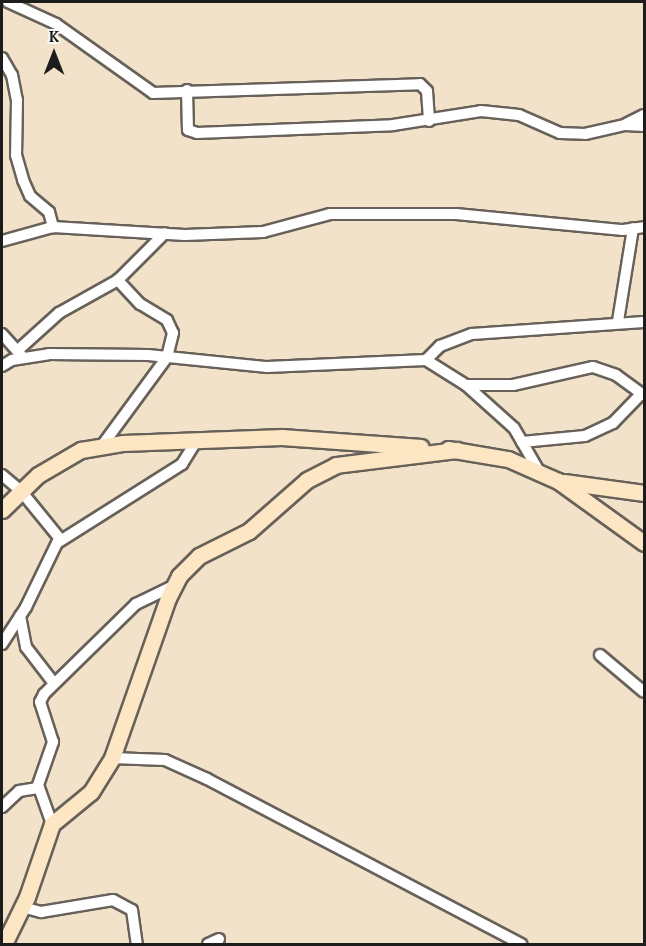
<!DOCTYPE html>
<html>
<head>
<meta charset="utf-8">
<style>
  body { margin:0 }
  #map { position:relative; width:646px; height:946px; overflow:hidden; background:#f3e2ca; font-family:"Gentium Book Plus",serif }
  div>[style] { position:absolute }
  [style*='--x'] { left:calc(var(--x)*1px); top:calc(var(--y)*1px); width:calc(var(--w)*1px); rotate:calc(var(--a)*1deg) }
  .roads { filter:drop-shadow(2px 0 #676159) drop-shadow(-2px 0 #676159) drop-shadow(0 2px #676159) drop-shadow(0 -2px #676159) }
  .street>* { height:10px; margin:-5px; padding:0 5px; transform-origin:5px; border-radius:5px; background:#fff }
  .secondary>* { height:15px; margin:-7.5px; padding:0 7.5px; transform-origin:7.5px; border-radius:7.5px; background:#fce6c4 }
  span { translate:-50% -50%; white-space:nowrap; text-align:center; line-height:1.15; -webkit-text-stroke:4.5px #f6f6f2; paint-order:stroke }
  .frame { position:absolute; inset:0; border:3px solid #1c1c1c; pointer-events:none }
  .north { position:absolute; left:24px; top:24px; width:60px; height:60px; -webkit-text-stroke:4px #f6f6f2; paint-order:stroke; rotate:0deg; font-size:16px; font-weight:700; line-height:24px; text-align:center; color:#1c1c1c }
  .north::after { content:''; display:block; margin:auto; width:21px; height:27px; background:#1c1c1c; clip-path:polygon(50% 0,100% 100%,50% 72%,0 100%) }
</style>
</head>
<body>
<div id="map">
  <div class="roads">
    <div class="street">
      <div style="--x:8;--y:2;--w:53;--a:24.6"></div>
      <div style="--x:56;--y:24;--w:119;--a:35.4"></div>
      <div style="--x:153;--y:93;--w:267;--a:-1.9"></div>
      <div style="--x:420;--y:84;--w:10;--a:45"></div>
      <div style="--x:427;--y:91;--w:30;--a:86"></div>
      <div style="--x:2;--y:58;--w:20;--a:60"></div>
      <div style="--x:12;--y:75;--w:25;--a:79"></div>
      <div style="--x:17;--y:100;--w:55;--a:91"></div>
      <div style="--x:16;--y:155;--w:26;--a:74"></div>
      <div style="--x:23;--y:180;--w:17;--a:66"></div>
      <div style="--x:30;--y:196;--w:25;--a:40"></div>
      <div style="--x:49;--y:212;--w:16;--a:75"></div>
      <div style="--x:187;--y:90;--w:40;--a:88.6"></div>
      <div style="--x:188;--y:130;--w:9;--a:18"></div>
      <div style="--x:197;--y:133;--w:196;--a:-2.3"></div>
      <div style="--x:393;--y:125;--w:89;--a:-9"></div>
      <div style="--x:481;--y:111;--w:38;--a:6"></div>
      <div style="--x:519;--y:115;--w:45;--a:23.7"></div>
      <div style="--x:560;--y:133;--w:25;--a:2"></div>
      <div style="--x:585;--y:134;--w:41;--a:-12.7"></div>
      <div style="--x:625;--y:125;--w:19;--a:3"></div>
      <div style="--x:626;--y:124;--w:20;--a:-27"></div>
      <div style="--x:2;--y:241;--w:53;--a:-15.4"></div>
      <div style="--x:53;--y:227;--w:132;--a:3.5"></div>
      <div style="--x:185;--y:235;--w:78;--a:-2.2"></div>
      <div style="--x:263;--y:232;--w:69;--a:-15"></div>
      <div style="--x:330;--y:214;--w:126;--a:0"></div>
      <div style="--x:456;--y:214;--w:168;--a:5.5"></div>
      <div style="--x:623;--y:230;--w:21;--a:-8"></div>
      <div style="--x:618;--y:321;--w:94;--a:-80.8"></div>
      <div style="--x:2;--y:334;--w:30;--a:48"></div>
      <div style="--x:17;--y:351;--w:57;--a:-42.1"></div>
      <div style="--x:59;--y:313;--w:68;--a:-29.2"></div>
      <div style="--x:118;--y:280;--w:66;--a:-45"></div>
      <div style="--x:426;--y:360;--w:47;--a:32"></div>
      <div style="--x:466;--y:385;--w:64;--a:41.9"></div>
      <div style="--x:514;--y:428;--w:52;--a:60"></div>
      <div style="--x:2;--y:366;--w:12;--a:-31"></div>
      <div style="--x:12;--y:360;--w:37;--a:-9"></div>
      <div style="--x:49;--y:354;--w:99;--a:0.6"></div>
      <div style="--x:148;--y:355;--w:120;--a:5.8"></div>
      <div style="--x:267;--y:367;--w:159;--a:-2.5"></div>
      <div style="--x:426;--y:360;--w:20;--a:-45"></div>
      <div style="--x:440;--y:346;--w:34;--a:-21"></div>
      <div style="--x:472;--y:334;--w:172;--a:-4"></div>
      <div style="--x:466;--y:385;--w:47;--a:0"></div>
      <div style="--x:513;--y:385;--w:82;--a:-12.7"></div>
      <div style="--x:593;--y:367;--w:24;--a:19"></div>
      <div style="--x:616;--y:375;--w:34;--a:36"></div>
      <div style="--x:522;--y:442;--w:63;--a:-5.4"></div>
      <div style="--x:585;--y:436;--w:31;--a:-25"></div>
      <div style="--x:613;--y:423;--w:40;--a:-46"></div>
      <div style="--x:101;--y:447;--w:112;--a:-53.7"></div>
      <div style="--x:167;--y:357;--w:25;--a:-76"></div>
      <div style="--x:173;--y:333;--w:14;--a:-115"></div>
      <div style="--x:167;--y:320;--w:31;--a:-149"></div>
      <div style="--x:140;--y:304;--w:33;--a:-133"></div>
      <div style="--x:2;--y:475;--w:25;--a:40"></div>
      <div style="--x:21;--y:491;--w:63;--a:50.8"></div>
      <div style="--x:20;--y:616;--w:32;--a:79"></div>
      <div style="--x:26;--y:647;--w:44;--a:52.4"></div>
      <div style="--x:2;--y:644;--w:44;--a:-57"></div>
      <div style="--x:26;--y:607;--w:71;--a:-64.2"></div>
      <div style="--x:57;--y:543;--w:148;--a:-32.3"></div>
      <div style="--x:182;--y:464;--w:26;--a:-58"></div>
      <div style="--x:600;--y:655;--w:57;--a:40.1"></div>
      <div style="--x:112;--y:758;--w:53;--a:2.2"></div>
      <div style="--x:165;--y:760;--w:46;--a:24.3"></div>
      <div style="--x:207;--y:779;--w:355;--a:27.7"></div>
      <div style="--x:2;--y:807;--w:23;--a:-43"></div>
      <div style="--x:19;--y:791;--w:19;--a:-9"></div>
      <div style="--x:52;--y:824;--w:41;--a:-109.7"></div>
      <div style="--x:38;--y:785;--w:46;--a:-70.8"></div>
      <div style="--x:53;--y:742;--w:42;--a:-108"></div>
      <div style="--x:40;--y:702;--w:9;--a:-63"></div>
      <div style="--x:44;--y:694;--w:129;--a:-44.4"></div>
      <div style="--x:136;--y:604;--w:43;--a:-26"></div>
      <div style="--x:22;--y:907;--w:20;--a:15"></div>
      <div style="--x:41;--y:912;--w:73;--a:-9.5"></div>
      <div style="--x:113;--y:900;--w:21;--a:28"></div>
      <div style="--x:132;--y:910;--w:34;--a:82"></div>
      <div style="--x:208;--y:944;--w:12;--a:-24"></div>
    </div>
    <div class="secondary">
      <div style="--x:448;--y:449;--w:61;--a:9.5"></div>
      <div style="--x:508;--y:459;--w:55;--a:23.7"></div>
      <div style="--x:558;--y:481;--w:106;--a:35.8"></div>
      <div style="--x:564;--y:482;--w:81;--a:7.8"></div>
      <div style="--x:2;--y:510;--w:50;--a:-44.2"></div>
      <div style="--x:38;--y:475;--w:50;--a:-30.2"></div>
      <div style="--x:81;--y:450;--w:43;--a:-9.5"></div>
      <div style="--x:123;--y:443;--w:159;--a:-2.2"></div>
      <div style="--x:282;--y:437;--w:139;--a:4.1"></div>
      <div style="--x:4;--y:944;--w:52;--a:-63.9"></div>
      <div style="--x:27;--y:897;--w:77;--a:-71.1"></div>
      <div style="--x:52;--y:824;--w:50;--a:-39.4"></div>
      <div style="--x:91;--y:792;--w:40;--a:-58"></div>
      <div style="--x:112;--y:758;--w:170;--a:-70.7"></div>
      <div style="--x:168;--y:598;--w:25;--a:-63"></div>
      <div style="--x:179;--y:576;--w:28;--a:-45"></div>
      <div style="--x:199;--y:556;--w:56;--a:-26.6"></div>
      <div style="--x:249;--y:531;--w:77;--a:-41.3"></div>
      <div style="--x:307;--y:480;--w:33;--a:-27"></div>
      <div style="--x:336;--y:465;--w:122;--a:-7.1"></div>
    </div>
  </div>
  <div class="frame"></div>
  <div class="north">K</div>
</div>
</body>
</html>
